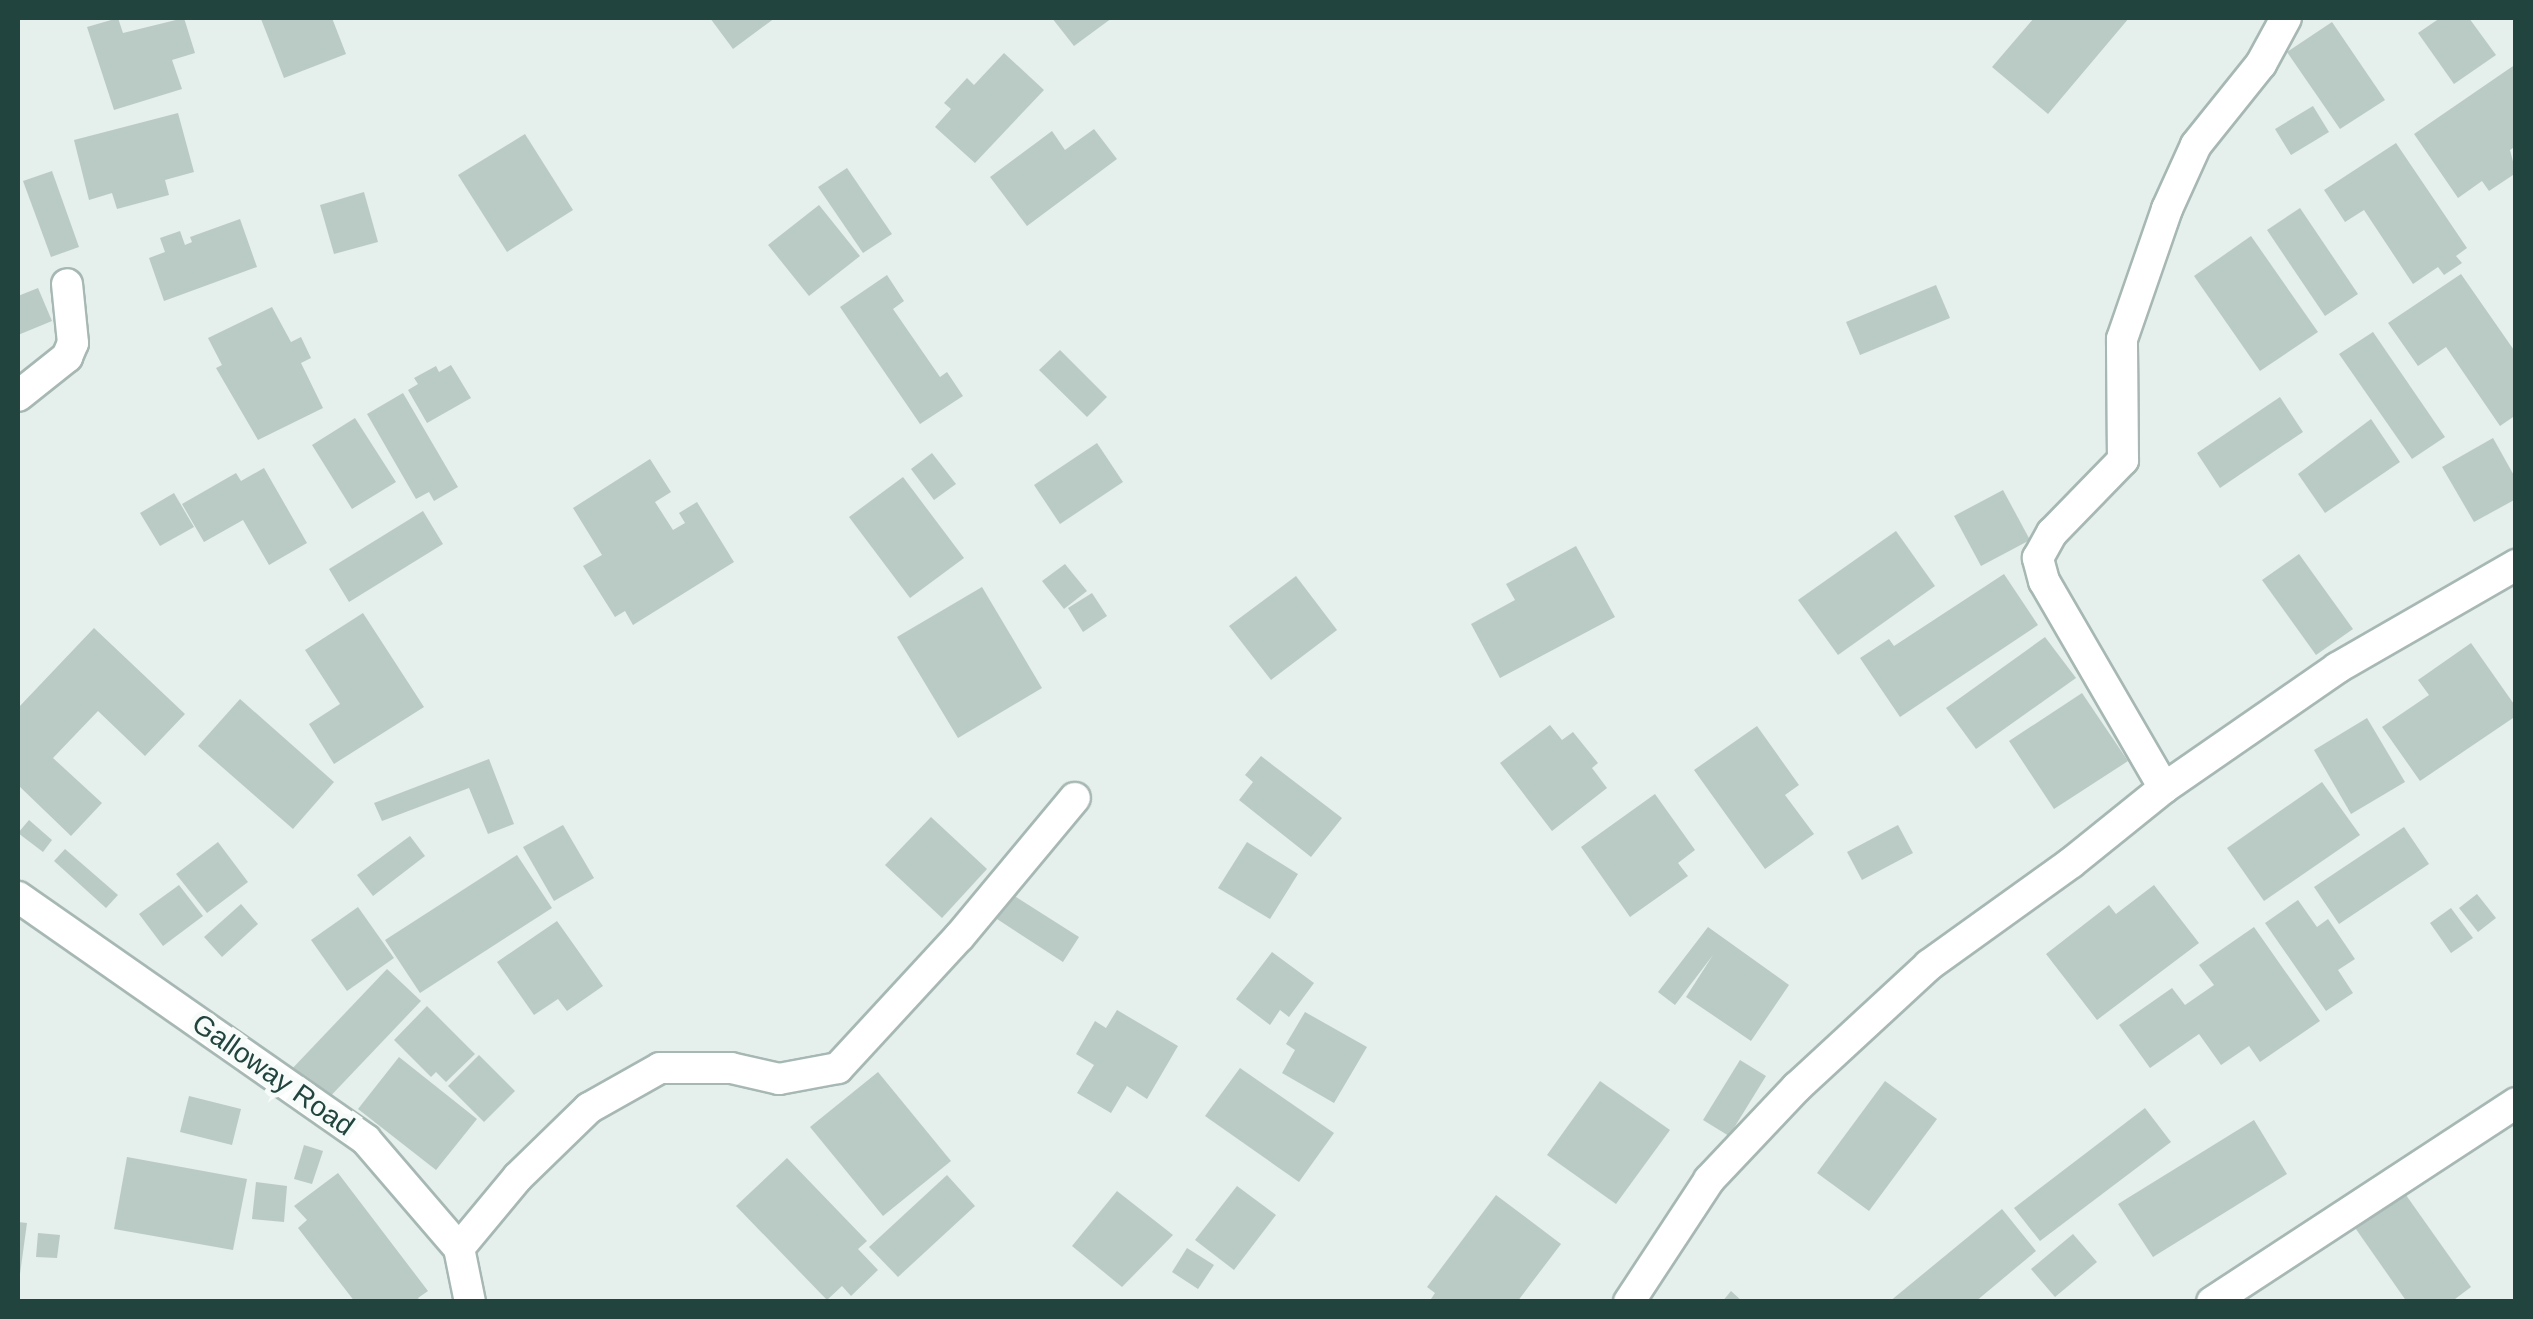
<!DOCTYPE html>
<html>
<head>
<meta charset="utf-8">
<style>
  body { margin:0 }
  #map { position:relative; width:2533px; height:1319px; overflow:hidden; background:#e5efec; font-family:Arial,sans-serif }
  div>[style] { position:absolute }
  [style*='--x'] { left:calc(var(--x)*1px); top:calc(var(--y)*1px); width:calc(var(--w)*1px); rotate:calc(var(--a)*1deg) }
  .building>* { inset:0; background:#bacbc5 }
  .roads { filter:drop-shadow(2px 0 #a7b8b4) drop-shadow(-2px 0 #a7b8b4) drop-shadow(0 2px #a7b8b4) drop-shadow(0 -2px #a7b8b4) }
  .minor>* { height:30px; margin:-15px; padding:0 15px; transform-origin:15px; border-radius:15px; background:#fff }
  span { translate:-50% -50%; white-space:nowrap; text-align:center; line-height:1.15; -webkit-text-stroke:10px #f7fbf9; paint-order:stroke }
  .street-label { font-size:28px; color:#22443e }
  .frame { position:absolute; inset:0; border:20px solid #22443e; pointer-events:none }
</style>
</head>
<body>
<div id="map">
  <div class="building">
    <div style="clip-path:polygon(118px 18px,123px 33px,184px 18px,195px 53px,172px 60px,182px 89px,114px 110px,87px 27px)"></div>
    <div style="clip-path:polygon(332px 18px,346px 54px,284px 78px,261px 19px)"></div>
    <div style="clip-path:polygon(710px 18px,775px 18px,733px 49px)"></div>
    <div style="clip-path:polygon(1052px 18px,1112px 18px,1074px 46px)"></div>
    <div style="clip-path:polygon(2034px 18px,2129px 18px,2048px 114px,1992px 67px)"></div>
    <div style="clip-path:polygon(2440px 18px,2469px 18px,2496px 55px,2454px 84px,2418px 33px)"></div>
    <div style="clip-path:polygon(2332px 22px,2385px 100px,2340px 129px,2287px 52px)"></div>
    <div style="clip-path:polygon(1004px 53px,1044px 90px,975px 163px,935px 127px,951px 109px,944px 103px,967px 78px,974px 85px)"></div>
    <div style="clip-path:polygon(2516px 64px,2516px 146px,2510px 150px,2516px 173px,2489px 191px,2482px 181px,2458px 198px,2414px 134px)"></div>
    <div style="clip-path:polygon(2313px 106px,2329px 132px,2291px 155px,2275px 129px)"></div>
    <div style="clip-path:polygon(178px 113px,194px 172px,165px 180px,169px 195px,117px 209px,112px 193px,89px 200px,74px 140px)"></div>
    <div style="clip-path:polygon(1094px 129px,1117px 159px,1027px 226px,990px 177px,1052px 131px,1065px 150px)"></div>
    <div style="clip-path:polygon(525px 134px,573px 210px,507px 252px,458px 175px)"></div>
    <div style="clip-path:polygon(2396px 143px,2467px 248px,2456px 256px,2462px 263px,2444px 275px,2438px 267px,2413px 284px,2364px 210px,2345px 222px,2324px 190px)"></div>
    <div style="clip-path:polygon(847px 168px,892px 234px,863px 253px,818px 187px)"></div>
    <div style="clip-path:polygon(52px 171px,79px 247px,51px 257px,23px 181px)"></div>
    <div style="clip-path:polygon(364px 192px,378px 242px,334px 254px,320px 205px)"></div>
    <div style="clip-path:polygon(819px 205px,860px 256px,809px 296px,768px 245px)"></div>
    <div style="clip-path:polygon(2300px 208px,2358px 294px,2325px 316px,2267px 230px)"></div>
    <div style="clip-path:polygon(240px 219px,257px 267px,164px 301px,149px 258px,165px 252px,160px 238px,180px 231px,185px 245px,192px 242px,190px 237px)"></div>
    <div style="clip-path:polygon(2251px 236px,2318px 332px,2260px 371px,2194px 276px)"></div>
    <div style="clip-path:polygon(2461px 274px,2516px 353px,2516px 415px,2500px 426px,2446px 347px,2418px 366px,2388px 323px)"></div>
    <div style="clip-path:polygon(887px 275px,904px 301px,893px 309px,940px 377px,947px 372px,963px 396px,920px 424px,840px 307px)"></div>
    <div style="clip-path:polygon(1936px 285px,1950px 318px,1860px 355px,1846px 322px)"></div>
    <div style="clip-path:polygon(38px 288px,52px 321px,18px 335px,18px 296px)"></div>
    <div style="clip-path:polygon(272px 307px,291px 342px,301px 337px,311px 358px,301px 363px,323px 408px,258px 440px,216px 368px,222px 365px,208px 338px)"></div>
    <div style="clip-path:polygon(2373px 332px,2445px 437px,2412px 459px,2339px 354px)"></div>
    <div style="clip-path:polygon(1060px 350px,1107px 397px,1087px 417px,1039px 370px)"></div>
    <div style="clip-path:polygon(451px 365px,471px 398px,427px 423px,408px 390px,418px 384px,414px 378px,436px 366px,439px 372px)"></div>
    <div style="clip-path:polygon(403px 393px,458px 487px,434px 501px,429px 492px,416px 499px,367px 414px)"></div>
    <div style="clip-path:polygon(2280px 397px,2303px 432px,2220px 488px,2197px 453px)"></div>
    <div style="clip-path:polygon(355px 418px,396px 482px,352px 509px,312px 445px)"></div>
    <div style="clip-path:polygon(2371px 419px,2400px 462px,2325px 513px,2298px 474px)"></div>
    <div style="clip-path:polygon(2493px 438px,2516px 479px,2516px 499px,2474px 522px,2442px 467px)"></div>
    <div style="clip-path:polygon(1097px 443px,1123px 482px,1060px 524px,1034px 485px)"></div>
    <div style="clip-path:polygon(932px 453px,956px 484px,934px 500px,911px 469px)"></div>
    <div style="clip-path:polygon(650px 459px,671px 492px,655px 502px,673px 530px,685px 523px,679px 513px,697px 502px,734px 562px,633px 625px,625px 611px,615px 617px,583px 566px,602px 555px,573px 508px)"></div>
    <div style="clip-path:polygon(264px 468px,307px 543px,269px 565px,243px 520px,204px 542px,182px 504px,236px 473px,241px 481px)"></div>
    <div style="clip-path:polygon(903px 477px,964px 558px,910px 598px,849px 517px)"></div>
    <div style="clip-path:polygon(2003px 490px,2030px 540px,1981px 566px,1954px 516px)"></div>
    <div style="clip-path:polygon(174px 493px,194px 527px,160px 546px,140px 513px)"></div>
    <div style="clip-path:polygon(423px 511px,443px 544px,349px 602px,329px 569px)"></div>
    <div style="clip-path:polygon(1896px 531px,1935px 586px,1838px 655px,1798px 600px)"></div>
    <div style="clip-path:polygon(1576px 546px,1615px 617px,1500px 678px,1471px 624px,1515px 600px,1506px 584px)"></div>
    <div style="clip-path:polygon(2299px 554px,2353px 629px,2316px 655px,2262px 580px)"></div>
    <div style="clip-path:polygon(1065px 564px,1087px 591px,1064px 609px,1042px 581px)"></div>
    <div style="clip-path:polygon(2004px 574px,2038px 625px,1900px 717px,1860px 658px,1889px 639px,1894px 646px)"></div>
    <div style="clip-path:polygon(1296px 576px,1337px 630px,1271px 680px,1229px 626px)"></div>
    <div style="clip-path:polygon(982px 587px,1042px 688px,958px 738px,897px 637px)"></div>
    <div style="clip-path:polygon(1092px 593px,1107px 616px,1083px 632px,1068px 608px)"></div>
    <div style="clip-path:polygon(363px 613px,424px 707px,334px 764px,309px 724px,340px 704px,305px 650px)"></div>
    <div style="clip-path:polygon(94px 628px,185px 714px,145px 756px,98px 711px,53px 758px,102px 803px,71px 836px,18px 785px,18px 708px)"></div>
    <div style="clip-path:polygon(2045px 637px,2076px 678px,1976px 749px,1946px 708px)"></div>
    <div style="clip-path:polygon(2471px 643px,2516px 707px,2516px 716px,2420px 781px,2382px 727px,2429px 695px,2418px 680px)"></div>
    <div style="clip-path:polygon(2082px 693px,2128px 761px,2054px 809px,2009px 741px)"></div>
    <div style="clip-path:polygon(240px 699px,334px 782px,293px 829px,198px 746px)"></div>
    <div style="clip-path:polygon(2367px 718px,2405px 782px,2351px 814px,2314px 750px)"></div>
    <div style="clip-path:polygon(1550px 725px,1562px 740px,1573px 732px,1598px 763px,1592px 768px,1607px 788px,1552px 831px,1500px 763px)"></div>
    <div style="clip-path:polygon(1757px 726px,1799px 785px,1785px 795px,1814px 834px,1765px 869px,1694px 770px)"></div>
    <div style="clip-path:polygon(1261px 756px,1342px 818px,1311px 857px,1239px 800px,1253px 782px,1245px 775px)"></div>
    <div style="clip-path:polygon(489px 759px,514px 824px,488px 834px,469px 788px,382px 821px,374px 803px)"></div>
    <div style="clip-path:polygon(2322px 782px,2360px 835px,2264px 901px,2227px 848px)"></div>
    <div style="clip-path:polygon(1655px 794px,1695px 850px,1678px 863px,1688px 876px,1630px 917px,1581px 847px)"></div>
    <div style="clip-path:polygon(931px 817px,987px 869px,942px 918px,885px 865px)"></div>
    <div style="clip-path:polygon(29px 820px,52px 840px,43px 852px,18px 833px)"></div>
    <div style="clip-path:polygon(563px 825px,594px 878px,554px 901px,523px 847px)"></div>
    <div style="clip-path:polygon(1898px 825px,1913px 853px,1862px 880px,1847px 852px)"></div>
    <div style="clip-path:polygon(2404px 827px,2429px 864px,2339px 924px,2314px 887px)"></div>
    <div style="clip-path:polygon(410px 836px,425px 856px,373px 896px,357px 875px)"></div>
    <div style="clip-path:polygon(218px 842px,248px 882px,207px 913px,176px 874px)"></div>
    <div style="clip-path:polygon(1247px 842px,1298px 874px,1270px 919px,1218px 888px)"></div>
    <div style="clip-path:polygon(65px 849px,118px 895px,106px 908px,54px 861px)"></div>
    <div style="clip-path:polygon(517px 855px,552px 908px,420px 993px,385px 940px)"></div>
    <div style="clip-path:polygon(179px 885px,203px 916px,163px 946px,139px 914px)"></div>
    <div style="clip-path:polygon(2154px 885px,2199px 943px,2097px 1020px,2046px 954px,2109px 905px,2116px 914px)"></div>
    <div style="clip-path:polygon(2477px 894px,2496px 918px,2478px 932px,2459px 908px)"></div>
    <div style="clip-path:polygon(1013px 895px,1079px 937px,1063px 962px,997px 919px)"></div>
    <div style="clip-path:polygon(2298px 900px,2317px 927px,2328px 919px,2355px 959px,2338px 970px,2353px 993px,2326px 1011px,2265px 923px)"></div>
    <div style="clip-path:polygon(241px 904px,258px 924px,222px 957px,204px 937px)"></div>
    <div style="clip-path:polygon(358px 907px,394px 958px,347px 991px,311px 940px)"></div>
    <div style="clip-path:polygon(2451px 908px,2473px 938px,2451px 953px,2430px 923px)"></div>
    <div style="clip-path:polygon(557px 921px,603px 986px,567px 1011px,558px 999px,534px 1015px,497px 962px)"></div>
    <div style="clip-path:polygon(1708px 927px,1789px 985px,1751px 1041px,1686px 997px,1713px 955px,1675px 1005px,1658px 992px)"></div>
    <div style="clip-path:polygon(2254px 927px,2320px 1021px,2260px 1062px,2249px 1046px,2221px 1065px,2199px 1034px,2150px 1068px,2119px 1025px,2172px 988px,2185px 1005px,2214px 985px,2199px 965px)"></div>
    <div style="clip-path:polygon(1272px 952px,1314px 983px,1289px 1017px,1280px 1010px,1270px 1025px,1236px 999px)"></div>
    <div style="clip-path:polygon(387px 969px,421px 1001px,323px 1104px,289px 1072px)"></div>
    <div style="clip-path:polygon(427px 1006px,475px 1054px,446px 1082px,436px 1072px,431px 1077px,394px 1040px)"></div>
    <div style="clip-path:polygon(1117px 1010px,1178px 1046px,1147px 1099px,1127px 1086px,1111px 1113px,1077px 1093px,1094px 1065px,1076px 1054px,1095px 1021px,1106px 1028px)"></div>
    <div style="clip-path:polygon(1305px 1012px,1367px 1047px,1334px 1103px,1282px 1073px,1295px 1050px,1286px 1044px)"></div>
    <div style="clip-path:polygon(479px 1055px,515px 1091px,484px 1122px,448px 1086px)"></div>
    <div style="clip-path:polygon(399px 1057px,477px 1119px,436px 1170px,358px 1109px)"></div>
    <div style="clip-path:polygon(1740px 1060px,1766px 1076px,1729px 1136px,1703px 1120px)"></div>
    <div style="clip-path:polygon(1240px 1068px,1334px 1133px,1299px 1182px,1205px 1116px)"></div>
    <div style="clip-path:polygon(878px 1072px,951px 1161px,883px 1216px,810px 1127px)"></div>
    <div style="clip-path:polygon(1600px 1081px,1670px 1130px,1616px 1204px,1547px 1155px)"></div>
    <div style="clip-path:polygon(1885px 1081px,1937px 1119px,1869px 1211px,1817px 1173px)"></div>
    <div style="clip-path:polygon(189px 1096px,241px 1109px,232px 1145px,180px 1132px)"></div>
    <div style="clip-path:polygon(2145px 1108px,2171px 1142px,2040px 1241px,2014px 1208px)"></div>
    <div style="clip-path:polygon(2254px 1120px,2287px 1174px,2153px 1257px,2118px 1204px)"></div>
    <div style="clip-path:polygon(304px 1145px,323px 1151px,312px 1184px,294px 1179px)"></div>
    <div style="clip-path:polygon(127px 1157px,247px 1179px,233px 1250px,114px 1229px)"></div>
    <div style="clip-path:polygon(787px 1158px,867px 1241px,858px 1249px,878px 1270px,851px 1296px,842px 1286px,827px 1300px,736px 1206px)"></div>
    <div style="clip-path:polygon(338px 1173px,428px 1291px,418px 1298px,421px 1302px,355px 1302px,298px 1228px,307px 1220px,294px 1206px)"></div>
    <div style="clip-path:polygon(947px 1175px,975px 1206px,898px 1277px,869px 1247px)"></div>
    <div style="clip-path:polygon(256px 1182px,287px 1186px,284px 1222px,252px 1219px)"></div>
    <div style="clip-path:polygon(1237px 1186px,1276px 1215px,1234px 1270px,1195px 1240px)"></div>
    <div style="clip-path:polygon(2401px 1188px,2471px 1287px,2451px 1302px,2407px 1302px,2351px 1222px)"></div>
    <div style="clip-path:polygon(1117px 1191px,1173px 1235px,1122px 1287px,1072px 1246px)"></div>
    <div style="clip-path:polygon(1496px 1195px,1561px 1244px,1517px 1302px,1429px 1302px,1435px 1293px,1427px 1287px)"></div>
    <div style="clip-path:polygon(2002px 1209px,2036px 1251px,1975px 1302px,1889px 1302px)"></div>
    <div style="clip-path:polygon(18px 1222px,27px 1223px,20px 1274px,18px 1274px)"></div>
    <div style="clip-path:polygon(38px 1233px,60px 1235px,57px 1258px,36px 1257px)"></div>
    <div style="clip-path:polygon(2073px 1234px,2097px 1262px,2055px 1297px,2031px 1269px)"></div>
    <div style="clip-path:polygon(1187px 1248px,1214px 1265px,1198px 1289px,1172px 1272px)"></div>
    <div style="clip-path:polygon(1731px 1291px,1743px 1302px,1722px 1302px)"></div>
  </div>
  <div class="roads">
    <div class="minor">
      <div style="--x:18;--y:396;--w:63;--a:-38.5"></div>
      <div style="--x:67;--y:357;--w:15;--a:-67"></div>
      <div style="--x:73;--y:343;--w:59;--a:-95.8"></div>
      <div style="--x:2164;--y:788;--w:239;--a:-120.1"></div>
      <div style="--x:2044;--y:581;--w:24;--a:-105"></div>
      <div style="--x:2038;--y:558;--w:29;--a:-61"></div>
      <div style="--x:2052;--y:533;--w:102;--a:-45.8"></div>
      <div style="--x:2123;--y:460;--w:121;--a:-90.5"></div>
      <div style="--x:2122;--y:339;--w:138;--a:-70.9"></div>
      <div style="--x:2167;--y:209;--w:70;--a:-65.6"></div>
      <div style="--x:2196;--y:145;--w:104;--a:-51.3"></div>
      <div style="--x:2261;--y:64;--w:52;--a:-61.5"></div>
      <div style="--x:18;--y:897;--w:424;--a:34.9"></div>
      <div style="--x:366;--y:1140;--w:143;--a:49.3"></div>
      <div style="--x:459;--y:1248;--w:55;--a:78.5"></div>
      <div style="--x:459;--y:1248;--w:92;--a:-50.3"></div>
      <div style="--x:518;--y:1177;--w:99;--a:-44.2"></div>
      <div style="--x:589;--y:1108;--w:81;--a:-29.4"></div>
      <div style="--x:660;--y:1068;--w:71;--a:0"></div>
      <div style="--x:731;--y:1068;--w:49;--a:12.9"></div>
      <div style="--x:779;--y:1079;--w:60;--a:-10.6"></div>
      <div style="--x:838;--y:1068;--w:178;--a:-47.3"></div>
      <div style="--x:959;--y:937;--w:181;--a:-50.2"></div>
      <div style="--x:1629;--y:1302;--w:146;--a:-56.7"></div>
      <div style="--x:1709;--y:1180;--w:128;--a:-46.6"></div>
      <div style="--x:1797;--y:1087;--w:180;--a:-42.7"></div>
      <div style="--x:1929;--y:965;--w:175;--a:-35.7"></div>
      <div style="--x:2071;--y:863;--w:119;--a:-38.9"></div>
      <div style="--x:2164;--y:788;--w:211;--a:-34.7"></div>
      <div style="--x:2337;--y:668;--w:207;--a:-29.9"></div>
      <div style="--x:2212;--y:1302;--w:363;--a:-33.2"></div>
    </div>
  </div>
  <div class="street-label">
    <span style="left:273px;top:1075px;rotate:35deg">Galloway Road</span>
  </div>
  <div class="frame"></div>
</div>
</body>
</html>
